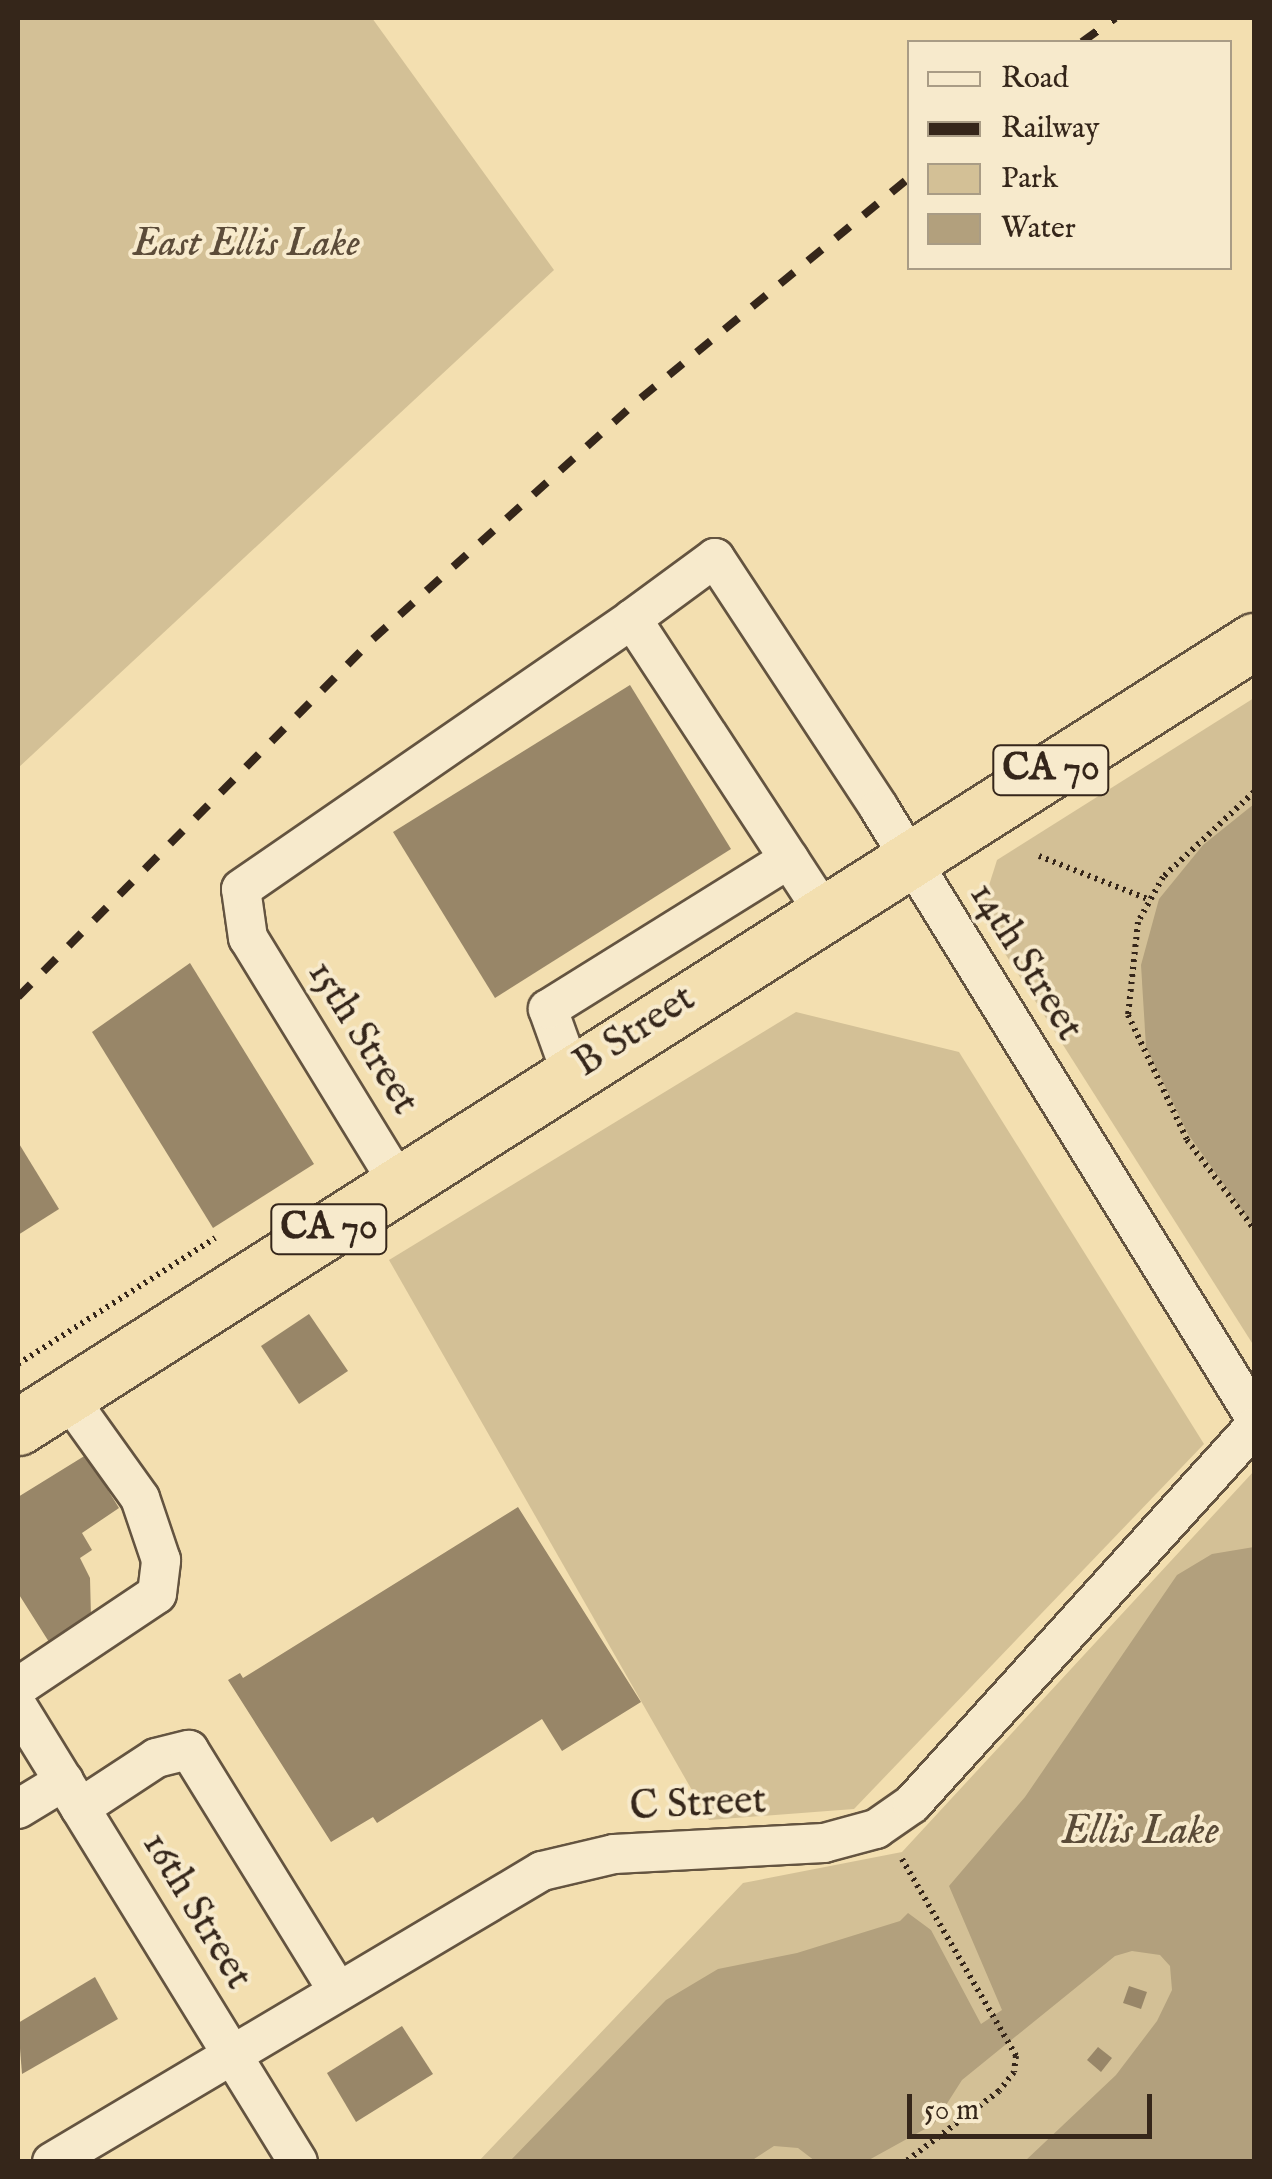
<!DOCTYPE html>
<html>
<head>
<meta charset="utf-8">
<style>
  body { margin:0 }
  #map { position:relative; width:1272px; height:2179px; overflow:hidden; background:#f3dfb0; font-family:"IM FELL English",serif }
  div>[style] { position:absolute }
  [style*='--x'] { left:calc(var(--x)*1px); top:calc(var(--y)*1px); width:calc(var(--w)*1px); rotate:calc(var(--a)*1deg) }
  .green>* { inset:0; background:#d3c096 }
  .water>* { inset:0; background:#b2a07d }
  .building>* { inset:0; background:#988668 }
  .path>* { height:6px; margin-top:-3px; transform-origin:0; background:repeating-linear-gradient(90deg,#35261a 0 2.5px,transparent 0 7.5px) }
  .roads { filter:drop-shadow(2px 0 #645440) drop-shadow(-2px 0 #645440) drop-shadow(0 2px #645440) drop-shadow(0 -2px #645440) }
  .minor>* { height:38px; margin:-19px; padding:0 19px; transform-origin:19px; border-radius:19px; background:#f7eacc }
  .highway>* { height:55px; margin:-27.5px; padding:0 27.5px; transform-origin:27.5px; border-radius:27.5px; background:#f3dfb0 }
  .rail>* { height:8px; margin-top:-4px; transform-origin:0; background:repeating-linear-gradient(90deg,#35261a 0 18px,transparent 0 36px) }
  span { translate:-50% -50%; white-space:nowrap; text-align:center; line-height:1.15; -webkit-text-stroke:8px #f7eacc; paint-order:stroke }
  .shield-label span { padding:2px 8px; background:#f7eacc; border:2px solid; border-radius:8px; -webkit-text-stroke-width:0 }
  .shield-label { font-size:38px; color:#35261a; font-weight:700 }
  .park-label { font-size:40px; color:#5c4c39; font-style:italic }
  .street-label { font-size:40px; color:#35261a }
  .water-label { font-size:42px; color:#5a4b38; font-style:italic }
  .frame { position:absolute; inset:0; border:20px solid #35261a; pointer-events:none }
  .legend { position:absolute; left:907px; top:40px; width:325px; height:230px; box-sizing:border-box; background:#f7eacc; border:2px solid #a99c85; margin:0; padding:12px 18px; list-style:none; font-size:30px; color:#35261a }
  .legend li { display:flex; align-items:center; gap:20px; height:50px }
  .legend b { width:50px; border:2px solid #a99c85 }
  .scale { position:absolute; left:907px; top:2094px; width:245px; height:45px; box-sizing:border-box; border:5px solid #35261a; border-top:0; padding-left:12px; font-size:30px; line-height:35px; white-space:nowrap; color:#35261a; -webkit-text-stroke:8px #f7eacc; paint-order:stroke }
</style>
</head>
<body>
<div id="map">
  <div class="green">
    <div style="clip-path:polygon(18px 18px,372px 18px,554px 270px,18px 768px)"></div>
    <div style="clip-path:polygon(1254px 698px,1254px 1346px,980px 914px,997px 860px)"></div>
    <div style="clip-path:polygon(796px 1012px,959px 1052px,1204px 1444px,854px 1809px,709px 1820px,389px 1260px)"></div>
    <div style="clip-path:polygon(1254px 1471px,1254px 2161px,478px 2162px,743px 1883px,902px 1852px)"></div>
  </div>
  <div class="water">
    <div style="clip-path:polygon(1254px 804px,1254px 1227px,1188px 1134px,1146px 1047px,1141px 965px,1159px 899px,1203px 845px)"></div>
    <div style="clip-path:polygon(1254px 1547px,1254px 2161px,1025px 2161px,1116px 2075px,1157px 2021px,1172px 1990px,1170px 1966px,1160px 1955px,1132px 1951px,1115px 1956px,962px 2080px,934px 2124px,867px 2161px,815px 2161px,798px 2148px,774px 2146px,751px 2161px,510px 2161px,666px 2000px,718px 1969px,797px 1953px,900px 1921px,908px 1913px,931px 1930px,981px 2024px,1002px 2010px,949px 1886px,1025px 1797px,1177px 1575px,1212px 1554px)"></div>
  </div>
  <div class="building">
    <div style="clip-path:polygon(630px 685px,731px 849px,495px 998px,393px 832px)"></div>
    <div style="clip-path:polygon(190px 963px,314px 1164px,213px 1228px,92px 1032px)"></div>
    <div style="clip-path:polygon(18px 1142px,59px 1209px,18px 1235px)"></div>
    <div style="clip-path:polygon(309px 1314px,348px 1371px,299px 1404px,261px 1346px)"></div>
    <div style="clip-path:polygon(86px 1455px,119px 1508px,82px 1533px,92px 1550px,80px 1558px,90px 1578px,91px 1617px,49px 1642px,18px 1593px,18px 1497px)"></div>
    <div style="clip-path:polygon(518px 1507px,641px 1702px,562px 1751px,542px 1719px,377px 1823px,373px 1817px,331px 1842px,228px 1680px,240px 1673px,243px 1678px)"></div>
    <div style="clip-path:polygon(95px 1977px,118px 2019px,22px 2074px,18px 2023px)"></div>
    <div style="clip-path:polygon(1129px 1986px,1147px 1992px,1141px 2009px,1123px 2003px)"></div>
    <div style="clip-path:polygon(402px 2026px,433px 2074px,356px 2122px,327px 2073px)"></div>
    <div style="clip-path:polygon(1098px 2047px,1112px 2058px,1101px 2072px,1087px 2060px)"></div>
  </div>
  <div class="path">
    <div style="--x:1254;--y:792;--w:125;--a:137"></div>
    <div style="--x:1163;--y:877;--w:51;--a:119.1"></div>
    <div style="--x:1138;--y:922;--w:94;--a:96.1"></div>
    <div style="--x:1128;--y:1015;--w:138;--a:64.7"></div>
    <div style="--x:1187;--y:1140;--w:111;--a:53"></div>
    <div style="--x:1039;--y:856;--w:119;--a:21.6"></div>
    <div style="--x:18;--y:1364;--w:234;--a:-32.6"></div>
    <div style="--x:902;--y:1859;--w:228;--a:59.9"></div>
    <div style="--x:1016;--y:2056;--w:16;--a:97"></div>
    <div style="--x:1014;--y:2072;--w:24;--a:128"></div>
    <div style="--x:999;--y:2091;--w:118;--a:142.9"></div>
  </div>
  <div class="roads">
    <div class="minor">
      <div style="--x:632;--y:619;--w:103;--a:-36.3"></div>
      <div style="--x:715;--y:558;--w:299;--a:56.7"></div>
      <div style="--x:879;--y:808;--w:714;--a:58.33"></div>
      <div style="--x:571;--y:1073;--w:68;--a:-109.8"></div>
      <div style="--x:548;--y:1009;--w:284;--a:-31.9"></div>
      <div style="--x:399;--y:1184;--w:289;--a:-121.5"></div>
      <div style="--x:248;--y:938;--w:49;--a:-98.1"></div>
      <div style="--x:241;--y:889;--w:475;--a:-34.6"></div>
      <div style="--x:632;--y:619;--w:349;--a:56.8"></div>
      <div style="--x:18;--y:1687;--w:167;--a:-33.8"></div>
      <div style="--x:157;--y:1594;--w:34;--a:-83"></div>
      <div style="--x:161;--y:1560;--w:65;--a:-108.7"></div>
      <div style="--x:140;--y:1498;--w:125;--a:-125.6"></div>
      <div style="--x:18;--y:1707;--w:534;--a:58.39"></div>
      <div style="--x:80;--y:1808;--w:91;--a:-33.3"></div>
      <div style="--x:156;--y:1758;--w:34;--a:-14"></div>
      <div style="--x:189;--y:1750;--w:282;--a:58.3"></div>
      <div style="--x:18;--y:1809;--w:54;--a:-31.3"></div>
      <div style="--x:52;--y:2162;--w:570;--a:-30.71"></div>
      <div style="--x:542;--y:1871;--w:74;--a:-13.3"></div>
      <div style="--x:614;--y:1854;--w:210;--a:-3"></div>
      <div style="--x:824;--y:1843;--w:54;--a:-15.1"></div>
      <div style="--x:876;--y:1829;--w:44;--a:-34.8"></div>
      <div style="--x:912;--y:1804;--w:509;--a:-47.79"></div>
    </div>
    <div class="highway">
      <div style="--x:18;--y:1427;--w:1465;--a:-32.45"></div>
    </div>
  </div>
  <div class="rail">
    <div style="--x:1082;--y:42;--w:41;--a:-36"></div>
    <div style="--x:18;--y:997;--w:504;--a:-45.24"></div>
    <div style="--x:373;--y:639;--w:360;--a:-42"></div>
    <div style="--x:641;--y:398;--w:348;--a:-39.4"></div>
  </div>
  <div class="shield-label">
    <span style="left:1051px;top:770px">CA 70</span>
    <span style="left:329px;top:1229px">CA 70</span>
  </div>
  <div class="park-label">
    <span style="left:246px;top:245px">East Ellis Lake</span>
  </div>
  <div class="street-label">
    <span style="left:1025px;top:962px;rotate:58deg">14th Street</span>
    <span style="left:635px;top:1032px;rotate:-33deg">B Street</span>
    <span style="left:362px;top:1038px;rotate:58deg">15th Street</span>
    <span style="left:698px;top:1805px;rotate:-3deg">C Street</span>
    <span style="left:196px;top:1911px;rotate:59deg">16th Street</span>
  </div>
  <div class="water-label">
    <span style="left:1140px;top:1832px">Ellis Lake</span>
  </div>
  <div class="frame"></div>
  <ul class="legend">
  <li><b style="height:12px;background:#f7eacc"></b>Road</li>
  <li><b style="height:12px;background:#35261a"></b>Railway</li>
  <li><b style="height:28px;background:#d3c096"></b>Park</li>
  <li><b style="height:28px;background:#b2a07d"></b>Water</li>
  </ul>
  <div class="scale">50 m</div>
</div>
</body>
</html>
